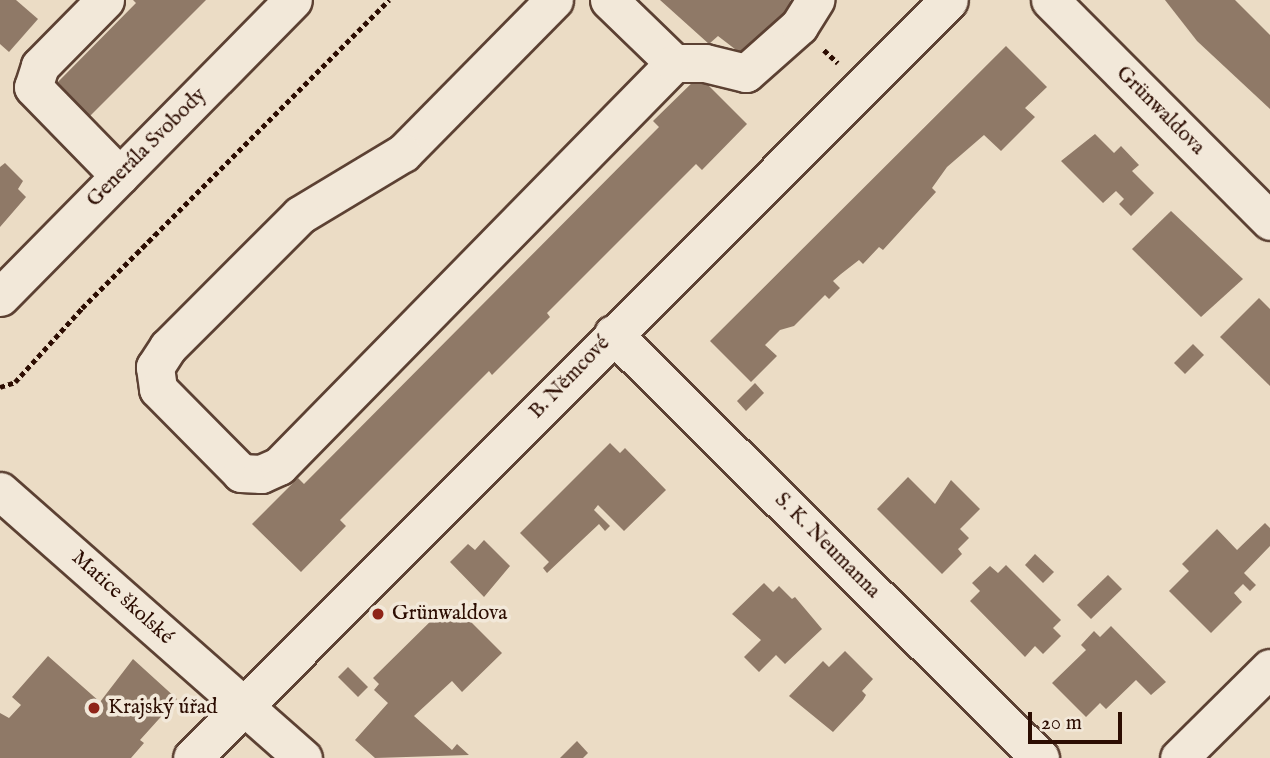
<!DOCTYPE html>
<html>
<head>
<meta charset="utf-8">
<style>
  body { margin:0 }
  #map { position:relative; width:1270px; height:758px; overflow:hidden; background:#ebdcc5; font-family:"IM FELL English",serif }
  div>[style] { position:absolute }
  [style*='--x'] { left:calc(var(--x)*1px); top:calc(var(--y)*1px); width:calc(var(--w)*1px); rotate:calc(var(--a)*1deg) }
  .building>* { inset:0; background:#8f7967 }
  .path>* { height:4.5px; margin-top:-2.25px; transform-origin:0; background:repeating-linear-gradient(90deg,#2c0d02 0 5px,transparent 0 8.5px) }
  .roads { filter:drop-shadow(2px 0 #5c4133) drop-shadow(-2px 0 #5c4133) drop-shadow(0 2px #5c4133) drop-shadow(0 -2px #5c4133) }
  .minor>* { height:37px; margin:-18.5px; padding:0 18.5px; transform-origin:18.5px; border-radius:18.5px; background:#f2e8d9 }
  .dots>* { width:19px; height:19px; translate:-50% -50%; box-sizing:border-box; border:4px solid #f2e8d9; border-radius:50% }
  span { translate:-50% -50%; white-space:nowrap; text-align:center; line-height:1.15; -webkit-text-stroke:7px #f2e8d9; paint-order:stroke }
  .street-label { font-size:21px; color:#2c0d02 }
  .poi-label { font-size:21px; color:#2c0d02 }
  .left { translate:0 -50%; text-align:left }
  .scale { position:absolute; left:1028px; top:712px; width:94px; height:32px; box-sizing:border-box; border:4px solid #2c0d02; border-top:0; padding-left:9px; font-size:21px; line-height:24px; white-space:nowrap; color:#2c0d02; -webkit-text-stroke:5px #f2e8d9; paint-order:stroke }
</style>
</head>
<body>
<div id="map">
  <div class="building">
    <div style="clip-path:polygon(0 0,16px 0,38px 19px,9px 52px,0 44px)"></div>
    <div style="clip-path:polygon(133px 0,206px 0,84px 122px,51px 89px,136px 3px)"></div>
    <div style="clip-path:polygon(660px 0,790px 0,796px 6px,744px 56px,718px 36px,709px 44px)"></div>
    <div style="clip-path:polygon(1165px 0,1235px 0,1270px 35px,1270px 109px,1197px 41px)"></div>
    <div style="clip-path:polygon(1006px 46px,1047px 87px,1025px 108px,1035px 117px,1001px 151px,984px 135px,947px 167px,932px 188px,936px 192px,883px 250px,879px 247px,863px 264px,859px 260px,841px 274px,833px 281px,840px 288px,829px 299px,825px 295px,794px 326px,780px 330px,765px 345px,777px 356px,751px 382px,710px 341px)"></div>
    <div style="clip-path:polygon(699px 76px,747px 124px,702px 170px,696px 164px,547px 313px,550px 317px,492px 375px,489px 371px,340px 520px,346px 526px,301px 572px,252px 524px,298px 478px,304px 484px,659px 127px,653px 121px)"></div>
    <div style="clip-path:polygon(1095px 134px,1114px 153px,1121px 146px,1139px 165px,1132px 171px,1154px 193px,1131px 216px,1119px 204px,1124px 199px,1116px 191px,1103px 203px,1061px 161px)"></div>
    <div style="clip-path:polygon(5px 163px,23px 181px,18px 189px,26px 197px,0 227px,0 167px)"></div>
    <div style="clip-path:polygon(1171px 211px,1243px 279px,1201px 317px,1132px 249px)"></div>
    <div style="clip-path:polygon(1259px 298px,1270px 309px,1270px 386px,1220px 337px)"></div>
    <div style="clip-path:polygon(1193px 344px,1204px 355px,1185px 374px,1174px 363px)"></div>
    <div style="clip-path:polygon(755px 383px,764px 393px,746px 411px,737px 401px)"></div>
    <div style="clip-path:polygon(610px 443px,620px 453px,625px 448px,666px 490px,624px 531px,598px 505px,594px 510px,610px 526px,605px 531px,599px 524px,547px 573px,543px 568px,549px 562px,520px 533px)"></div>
    <div style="clip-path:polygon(908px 477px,935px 504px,951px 480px,980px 509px,960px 529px,969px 538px,958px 549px,962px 554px,942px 574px,877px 509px)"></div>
    <div style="clip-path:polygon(1265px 523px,1270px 528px,1270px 546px,1244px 573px,1256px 585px,1250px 591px,1243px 584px,1234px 593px,1242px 602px,1211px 633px,1169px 591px,1189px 571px,1182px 564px,1217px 529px,1237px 550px)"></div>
    <div style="clip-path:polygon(484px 540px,510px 566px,484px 597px,450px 562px,468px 544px,475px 550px)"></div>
    <div style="clip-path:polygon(1035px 554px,1054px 572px,1043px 583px,1025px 565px)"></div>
    <div style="clip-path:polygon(1006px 565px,1061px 620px,1053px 628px,1061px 636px,1043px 654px,1035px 646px,1025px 657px,970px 601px,980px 591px,972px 583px,990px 566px,998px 573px)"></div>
    <div style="clip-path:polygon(1108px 575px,1122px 589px,1091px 619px,1077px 605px)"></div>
    <div style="clip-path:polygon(764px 583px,773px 592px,779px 586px,792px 599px,795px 597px,822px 629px,785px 664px,776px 655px,759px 672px,744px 657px,761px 640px,732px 614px)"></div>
    <div style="clip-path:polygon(446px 606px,460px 621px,465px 616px,502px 653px,462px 692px,452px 681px,414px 716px,452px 750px,457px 744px,469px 755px,375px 758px,355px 740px,388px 703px,374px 690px,379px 684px,373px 678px)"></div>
    <div style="clip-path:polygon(1111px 626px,1166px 682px,1151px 695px,1136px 680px,1106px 709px,1100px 703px,1086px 717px,1052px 683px,1086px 650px,1081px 645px,1094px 631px,1100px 637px)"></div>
    <div style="clip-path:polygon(845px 651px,873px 679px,862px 691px,866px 695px,863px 700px,833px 732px,789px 696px,823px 661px,829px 667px)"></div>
    <div style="clip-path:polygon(48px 656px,100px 702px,133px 659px,177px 699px,140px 740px,144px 743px,131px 758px,0 758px,0 713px,9px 718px,21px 705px,12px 697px)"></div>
    <div style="clip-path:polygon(348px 667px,368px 687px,358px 697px,338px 677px)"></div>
    <div style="clip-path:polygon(577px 741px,588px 753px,583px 758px,560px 758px)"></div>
  </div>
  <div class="path">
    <div style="--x:824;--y:50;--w:19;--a:43"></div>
    <div style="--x:0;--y:387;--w:16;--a:-18"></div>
    <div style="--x:15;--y:382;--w:100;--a:-47.8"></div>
    <div style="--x:82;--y:308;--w:435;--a:-45.1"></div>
  </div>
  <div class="roads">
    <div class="minor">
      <div style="--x:105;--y:0;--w:93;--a:134.6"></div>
      <div style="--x:40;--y:66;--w:22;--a:108"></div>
      <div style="--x:33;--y:87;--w:124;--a:45.7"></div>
      <div style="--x:554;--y:0;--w:215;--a:134.6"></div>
      <div style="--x:403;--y:153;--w:120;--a:149"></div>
      <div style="--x:300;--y:215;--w:187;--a:135"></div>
      <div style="--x:168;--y:347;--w:24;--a:123"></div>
      <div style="--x:155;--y:367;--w:22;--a:82"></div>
      <div style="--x:158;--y:389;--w:118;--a:45.3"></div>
      <div style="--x:241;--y:473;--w:20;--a:3"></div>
      <div style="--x:261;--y:474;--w:20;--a:-24"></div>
      <div style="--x:279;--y:466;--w:564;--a:-45.57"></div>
      <div style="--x:609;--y:0;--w:91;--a:44.1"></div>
      <div style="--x:674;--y:63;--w:31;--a:0"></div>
      <div style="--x:705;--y:63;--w:42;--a:13.7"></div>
      <div style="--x:746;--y:73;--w:71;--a:-41.6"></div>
      <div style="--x:799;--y:26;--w:31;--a:-58"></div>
      <div style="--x:1050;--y:0;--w:312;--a:45.1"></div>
      <div style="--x:0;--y:297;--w:417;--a:-45.4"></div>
      <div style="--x:613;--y:334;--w:602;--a:44.8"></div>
      <div style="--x:0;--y:491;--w:404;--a:41.4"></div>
      <div style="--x:192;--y:758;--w:1071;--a:-45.04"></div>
      <div style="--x:1179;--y:758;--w:128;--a:-44.7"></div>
    </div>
  </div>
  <div class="dots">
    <div style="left:378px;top:614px;background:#8f2418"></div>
    <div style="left:94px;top:708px;background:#8f2418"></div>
  </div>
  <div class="street-label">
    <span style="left:1160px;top:111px;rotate:45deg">Grünwaldova</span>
    <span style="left:147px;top:148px;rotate:-45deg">Generála Svobody</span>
    <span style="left:570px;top:378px;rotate:-46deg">B. Němcové</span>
    <span style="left:827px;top:546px;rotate:45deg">S. K. Neumanna</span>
    <span style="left:122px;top:598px;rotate:42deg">Matice školské</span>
  </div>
  <div class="poi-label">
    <span class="left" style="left:392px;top:614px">Grünwaldova</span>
    <span class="left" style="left:108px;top:708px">Krajský úřad</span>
  </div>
  <div class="scale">20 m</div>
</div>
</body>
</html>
